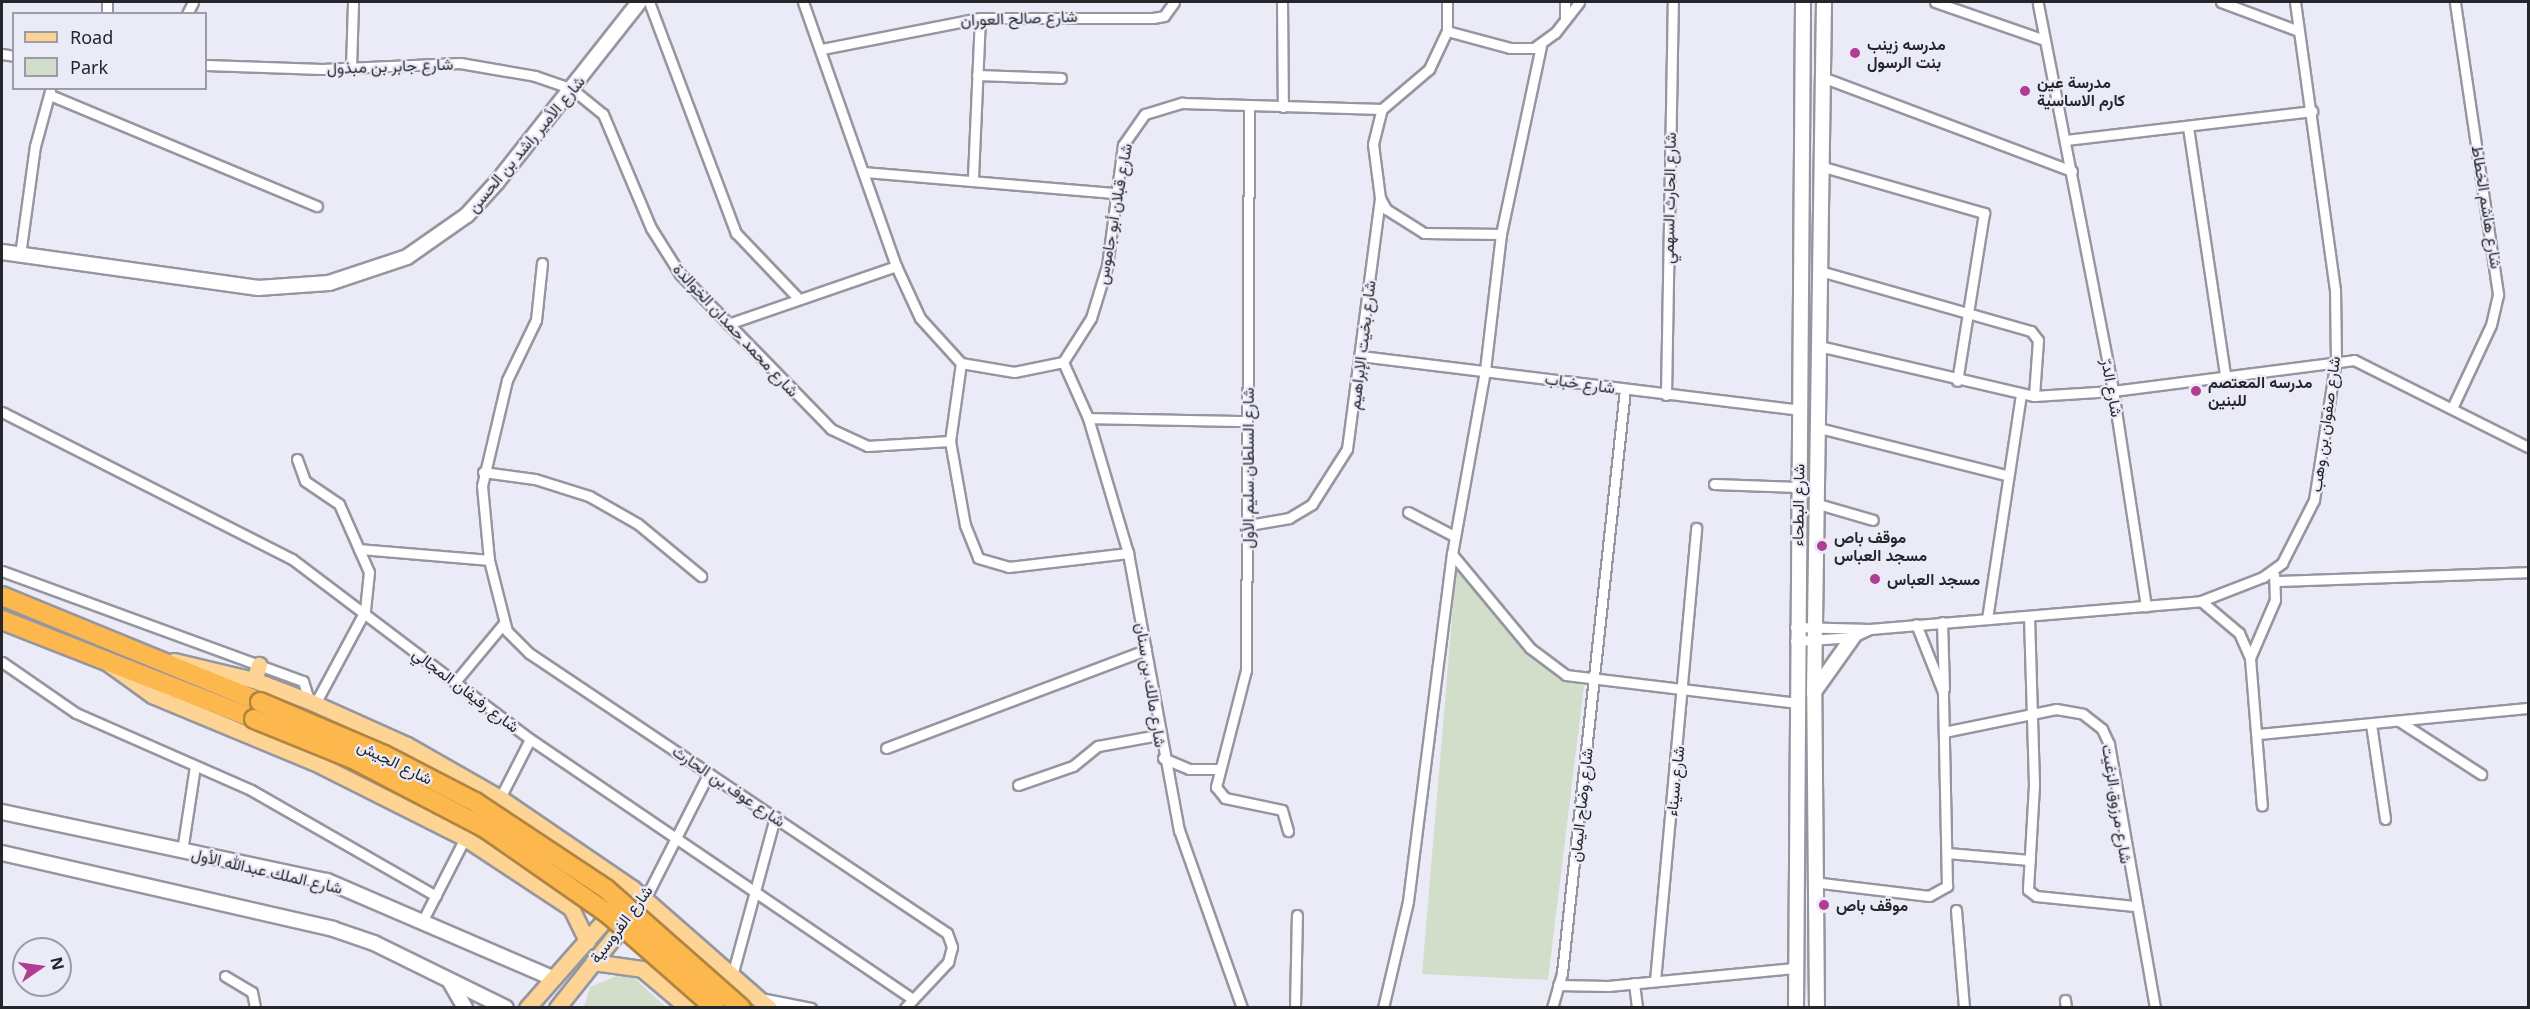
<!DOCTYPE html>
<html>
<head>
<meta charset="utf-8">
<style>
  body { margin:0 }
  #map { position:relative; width:2530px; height:1009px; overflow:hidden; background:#ebebf8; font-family:"Noto Sans",Vazirmatn,sans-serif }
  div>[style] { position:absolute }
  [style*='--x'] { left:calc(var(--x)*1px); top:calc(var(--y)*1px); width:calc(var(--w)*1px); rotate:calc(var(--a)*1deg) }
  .green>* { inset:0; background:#d3deca }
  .roads { filter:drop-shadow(2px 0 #9696a1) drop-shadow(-2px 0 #9696a1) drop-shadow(0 2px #9696a1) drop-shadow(0 -2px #9696a1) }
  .street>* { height:9px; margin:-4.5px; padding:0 4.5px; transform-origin:4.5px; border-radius:4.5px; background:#fff }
  .secondary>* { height:14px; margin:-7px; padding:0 7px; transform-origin:7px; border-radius:7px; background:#fff }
  .primary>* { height:15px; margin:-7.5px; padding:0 7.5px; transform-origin:7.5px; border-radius:7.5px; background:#fdd494 }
  .highway>* { height:18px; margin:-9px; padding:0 9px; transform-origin:9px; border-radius:9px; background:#fcb74d }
  .bridges { filter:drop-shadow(2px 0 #b18441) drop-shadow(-2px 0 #b18441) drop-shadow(0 2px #b18441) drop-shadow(0 -2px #b18441) }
  .highway-bridge>* { height:18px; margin:-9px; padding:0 9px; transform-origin:9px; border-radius:9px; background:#fcb74d }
  .dots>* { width:16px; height:16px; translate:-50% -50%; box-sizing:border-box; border:3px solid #ebebf8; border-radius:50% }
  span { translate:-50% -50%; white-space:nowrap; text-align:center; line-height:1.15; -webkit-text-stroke:4.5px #ebebf8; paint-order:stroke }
  .street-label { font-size:16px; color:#25262a }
  .poi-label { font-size:16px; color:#25262a; font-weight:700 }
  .left { translate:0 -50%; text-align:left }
  .frame { position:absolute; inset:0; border:3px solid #25262a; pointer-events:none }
  .legend { position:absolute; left:12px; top:12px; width:195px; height:78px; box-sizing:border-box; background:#ebebf8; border:2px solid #9c9ca6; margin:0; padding:8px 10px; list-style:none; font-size:18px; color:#25262a }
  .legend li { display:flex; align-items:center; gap:12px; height:30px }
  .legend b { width:30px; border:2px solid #9c9ca6 }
  .north { position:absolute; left:12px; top:937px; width:60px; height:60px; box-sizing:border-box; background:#ebebf8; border:2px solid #9c9ca6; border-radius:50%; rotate:77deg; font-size:16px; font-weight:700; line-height:24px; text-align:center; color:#25262a }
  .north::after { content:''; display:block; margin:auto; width:21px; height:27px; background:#b33c93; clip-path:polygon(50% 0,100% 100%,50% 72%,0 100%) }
</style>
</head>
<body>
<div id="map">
  <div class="green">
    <div style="clip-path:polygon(1457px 559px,1520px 643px,1584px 686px,1548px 980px,1422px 974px)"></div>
    <div style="clip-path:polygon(621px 974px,632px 976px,666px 1007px,584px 1007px,590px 987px)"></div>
  </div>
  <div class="roads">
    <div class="street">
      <div style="--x:649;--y:2;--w:247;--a:69.4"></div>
      <div style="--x:736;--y:233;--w:90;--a:46.4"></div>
      <div style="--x:803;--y:2;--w:280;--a:70.6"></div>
      <div style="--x:896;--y:266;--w:57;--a:65.2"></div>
      <div style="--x:920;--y:318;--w:61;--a:47.7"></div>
      <div style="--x:961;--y:363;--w:54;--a:9.6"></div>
      <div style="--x:1014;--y:372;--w:50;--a:-11.5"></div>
      <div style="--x:1063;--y:362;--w:52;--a:-57.5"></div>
      <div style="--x:1091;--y:318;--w:54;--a:-72.9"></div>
      <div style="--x:1107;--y:266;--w:122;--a:-82.5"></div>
      <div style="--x:1123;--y:145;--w:38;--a:-55"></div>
      <div style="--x:1145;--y:114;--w:39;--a:-17"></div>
      <div style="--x:1182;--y:103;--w:200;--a:1.7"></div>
      <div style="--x:1382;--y:109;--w:62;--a:-40.4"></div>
      <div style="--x:1429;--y:69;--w:42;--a:-64.7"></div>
      <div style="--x:1447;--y:31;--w:29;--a:-90"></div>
      <div style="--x:1282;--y:2;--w:105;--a:89.5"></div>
      <div style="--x:1565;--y:2;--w:16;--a:90"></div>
      <div style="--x:1935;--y:2;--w:116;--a:19.1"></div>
      <div style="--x:2221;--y:2;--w:83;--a:20.4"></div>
      <div style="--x:2038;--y:4;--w:394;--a:79"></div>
      <div style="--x:2113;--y:391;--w:218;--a:81.3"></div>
      <div style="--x:107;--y:14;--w:12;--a:-90"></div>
      <div style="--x:187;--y:14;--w:13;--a:-63"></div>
      <div style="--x:1447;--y:31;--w:65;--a:15.1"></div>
      <div style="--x:1510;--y:48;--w:24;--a:0"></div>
      <div style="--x:1534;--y:48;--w:26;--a:-36"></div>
      <div style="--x:1555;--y:33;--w:39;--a:-52"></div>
      <div style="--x:822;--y:49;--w:161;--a:-11.1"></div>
      <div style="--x:980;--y:18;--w:173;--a:0"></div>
      <div style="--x:1153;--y:18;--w:11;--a:-10"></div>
      <div style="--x:1164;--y:16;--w:17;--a:-54"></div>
      <div style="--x:2;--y:54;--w:12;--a:9"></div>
      <div style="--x:206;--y:65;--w:116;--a:2"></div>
      <div style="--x:322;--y:69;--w:138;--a:-2.5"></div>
      <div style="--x:460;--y:63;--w:76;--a:9.8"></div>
      <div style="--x:535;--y:76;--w:39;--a:19"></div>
      <div style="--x:572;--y:89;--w:40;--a:39"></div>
      <div style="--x:603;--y:114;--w:124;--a:67.2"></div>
      <div style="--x:651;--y:228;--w:54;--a:57.8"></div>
      <div style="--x:680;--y:274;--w:216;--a:45.7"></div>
      <div style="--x:831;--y:429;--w:40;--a:25"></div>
      <div style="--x:867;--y:446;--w:83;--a:-3.4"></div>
      <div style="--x:351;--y:67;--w:65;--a:-88.2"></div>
      <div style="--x:977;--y:75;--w:84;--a:2"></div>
      <div style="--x:1822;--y:77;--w:267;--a:20.6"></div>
      <div style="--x:50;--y:95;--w:289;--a:22.6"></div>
      <div style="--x:1249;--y:105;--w:565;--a:90.3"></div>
      <div style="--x:1246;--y:670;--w:121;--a:104.4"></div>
      <div style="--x:1216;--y:787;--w:14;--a:51"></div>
      <div style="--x:1225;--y:798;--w:58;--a:11.9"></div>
      <div style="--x:1282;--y:810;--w:22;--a:74"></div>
      <div style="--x:2188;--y:127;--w:252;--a:81.5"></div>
      <div style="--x:2066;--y:140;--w:248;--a:-6.7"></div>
      <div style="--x:1820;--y:166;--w:171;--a:16"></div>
      <div style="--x:1984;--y:213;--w:170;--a:99.1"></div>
      <div style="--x:864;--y:172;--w:252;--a:4.8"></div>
      <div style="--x:973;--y:177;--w:159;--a:-87.5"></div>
      <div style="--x:1380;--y:198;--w:13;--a:61"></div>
      <div style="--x:1386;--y:209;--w:45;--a:32.3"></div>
      <div style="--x:1424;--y:233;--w:77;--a:0.7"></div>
      <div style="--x:20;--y:255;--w:110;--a:-82.2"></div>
      <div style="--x:35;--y:146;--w:57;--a:-74.7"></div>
      <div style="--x:542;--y:263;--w:57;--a:96"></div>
      <div style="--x:536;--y:320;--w:67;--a:115.8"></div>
      <div style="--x:507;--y:380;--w:109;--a:103.3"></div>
      <div style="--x:482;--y:486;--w:74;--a:84.6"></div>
      <div style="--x:489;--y:560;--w:73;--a:75.8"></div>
      <div style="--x:507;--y:631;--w:31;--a:45"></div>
      <div style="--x:529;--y:653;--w:503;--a:33.82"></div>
      <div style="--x:947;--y:933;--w:15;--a:70"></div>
      <div style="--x:952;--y:947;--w:16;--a:105"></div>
      <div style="--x:948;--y:962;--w:63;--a:133.1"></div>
      <div style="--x:1820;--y:271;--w:219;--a:15.9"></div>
      <div style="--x:2031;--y:331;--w:11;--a:52"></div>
      <div style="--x:2038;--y:340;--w:56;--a:94.1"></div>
      <div style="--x:728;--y:324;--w:178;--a:-19"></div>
      <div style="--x:1819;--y:346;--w:221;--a:13.1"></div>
      <div style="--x:2034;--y:396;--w:79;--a:-3.6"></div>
      <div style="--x:2113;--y:391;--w:243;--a:-7.3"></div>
      <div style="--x:2354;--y:360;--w:195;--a:26.6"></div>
      <div style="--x:1361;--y:356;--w:441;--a:7"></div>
      <div style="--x:1063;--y:362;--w:61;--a:65.9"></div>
      <div style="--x:1088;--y:418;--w:141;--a:73.5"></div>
      <div style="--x:1128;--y:553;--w:282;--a:79.6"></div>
      <div style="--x:1179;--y:830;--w:189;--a:70.5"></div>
      <div style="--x:961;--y:363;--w:79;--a:98"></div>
      <div style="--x:950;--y:441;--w:85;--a:79.9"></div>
      <div style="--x:965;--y:525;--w:35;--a:68"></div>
      <div style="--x:978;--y:558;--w:32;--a:16"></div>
      <div style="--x:1009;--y:567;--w:120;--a:-6.7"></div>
      <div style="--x:1666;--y:395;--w:393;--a:-89"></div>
      <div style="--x:2453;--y:406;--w:89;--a:-64.9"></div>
      <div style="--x:2491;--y:325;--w:32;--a:-77"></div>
      <div style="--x:2498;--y:294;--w:295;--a:-98.4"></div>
      <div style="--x:2;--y:412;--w:325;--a:26.9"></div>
      <div style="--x:292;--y:559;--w:298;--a:37.1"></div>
      <div style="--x:530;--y:739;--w:463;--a:34.2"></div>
      <div style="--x:1088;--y:418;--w:159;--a:1.1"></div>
      <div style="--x:1819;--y:428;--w:193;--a:14.1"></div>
      <div style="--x:297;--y:459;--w:23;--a:70"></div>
      <div style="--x:305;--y:481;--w:41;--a:34.1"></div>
      <div style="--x:339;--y:504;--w:74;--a:66.2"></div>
      <div style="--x:369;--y:572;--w:39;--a:96"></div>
      <div style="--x:365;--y:611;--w:106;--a:118.3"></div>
      <div style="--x:483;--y:472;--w:52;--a:7.7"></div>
      <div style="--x:535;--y:479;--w:57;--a:17.5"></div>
      <div style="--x:589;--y:496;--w:56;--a:29.7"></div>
      <div style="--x:638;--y:524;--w:82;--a:39.5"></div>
      <div style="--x:1714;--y:484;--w:84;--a:2"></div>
      <div style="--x:1818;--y:504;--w:57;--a:16.2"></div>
      <div style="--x:1408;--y:512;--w:52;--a:27.6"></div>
      <div style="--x:1249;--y:525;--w:41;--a:-9.9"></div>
      <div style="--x:1289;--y:518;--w:27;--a:-31"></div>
      <div style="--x:1312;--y:504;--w:65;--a:-57.5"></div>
      <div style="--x:1347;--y:449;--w:253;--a:-82.5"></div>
      <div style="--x:1380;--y:198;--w:54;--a:-97.4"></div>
      <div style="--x:1373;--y:144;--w:36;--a:-76"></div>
      <div style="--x:359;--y:549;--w:130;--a:4.8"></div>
      <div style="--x:1452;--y:554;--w:122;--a:50.3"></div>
      <div style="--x:1530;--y:648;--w:45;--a:36.9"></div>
      <div style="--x:1566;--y:675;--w:233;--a:6.9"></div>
      <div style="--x:2;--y:571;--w:320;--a:20.1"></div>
      <div style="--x:303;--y:681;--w:21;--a:73"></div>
      <div style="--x:2276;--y:581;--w:252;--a:-2"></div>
      <div style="--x:2201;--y:601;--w:50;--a:40.1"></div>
      <div style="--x:2239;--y:633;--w:27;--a:66"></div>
      <div style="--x:2250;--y:658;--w:148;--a:85.4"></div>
      <div style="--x:2029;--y:616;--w:169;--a:88.3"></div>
      <div style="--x:2034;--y:785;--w:105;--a:93.3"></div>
      <div style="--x:2028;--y:890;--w:10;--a:37"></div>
      <div style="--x:2036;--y:896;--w:99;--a:5.8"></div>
      <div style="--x:1987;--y:619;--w:227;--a:-81.4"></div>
      <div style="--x:1942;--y:622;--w:67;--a:88.3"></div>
      <div style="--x:1795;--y:627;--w:75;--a:1.5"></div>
      <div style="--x:1795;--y:641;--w:58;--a:-3.9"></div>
      <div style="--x:1853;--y:637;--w:19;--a:-25"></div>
      <div style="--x:1870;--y:629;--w:332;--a:-4.8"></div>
      <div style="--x:2201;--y:601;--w:66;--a:-21.2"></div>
      <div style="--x:2263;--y:577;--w:24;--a:-36"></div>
      <div style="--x:2282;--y:563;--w:71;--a:-63.1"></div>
      <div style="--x:2314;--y:500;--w:142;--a:-81.1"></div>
      <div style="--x:2336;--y:360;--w:70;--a:-90.8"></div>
      <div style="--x:2335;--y:290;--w:291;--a:-97.9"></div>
      <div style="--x:2250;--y:658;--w:63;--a:-66.7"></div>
      <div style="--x:2275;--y:600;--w:25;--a:-92"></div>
      <div style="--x:2;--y:662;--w:90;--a:34.6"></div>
      <div style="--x:76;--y:713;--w:191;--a:23.7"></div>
      <div style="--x:251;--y:790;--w:213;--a:29.8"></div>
      <div style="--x:455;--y:682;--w:77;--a:-50.3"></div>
      <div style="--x:2399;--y:721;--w:98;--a:32.9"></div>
      <div style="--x:2371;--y:724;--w:96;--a:81.6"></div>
      <div style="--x:1944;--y:732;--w:114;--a:-11.6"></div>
      <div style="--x:2056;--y:709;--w:27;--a:10"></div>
      <div style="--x:2083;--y:714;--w:24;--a:38"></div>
      <div style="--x:2102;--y:729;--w:17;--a:65"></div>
      <div style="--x:2109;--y:744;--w:268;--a:80.1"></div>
      <div style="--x:2258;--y:734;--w:271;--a:-5.5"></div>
      <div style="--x:886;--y:748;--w:278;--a:-20.7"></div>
      <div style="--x:1163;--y:758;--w:28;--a:23"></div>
      <div style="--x:1189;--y:769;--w:29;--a:0"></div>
      <div style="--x:1018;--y:785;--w:58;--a:-19.1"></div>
      <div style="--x:1073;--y:766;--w:32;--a:-39"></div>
      <div style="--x:1098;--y:746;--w:61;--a:-10.4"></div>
      <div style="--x:500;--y:798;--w:66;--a:-63"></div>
      <div style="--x:182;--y:851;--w:86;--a:-81.3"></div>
      <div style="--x:1947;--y:853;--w:83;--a:4.8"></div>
      <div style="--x:1813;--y:882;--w:117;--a:6.9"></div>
      <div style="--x:1929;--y:896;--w:21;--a:-29"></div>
      <div style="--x:1947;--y:886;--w:194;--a:-91.2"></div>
      <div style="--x:1943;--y:692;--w:73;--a:-111.7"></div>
      <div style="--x:645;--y:899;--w:141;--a:-63.1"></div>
      <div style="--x:1956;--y:910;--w:98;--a:85.3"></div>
      <div style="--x:423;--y:920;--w:92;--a:-62.9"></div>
      <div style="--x:733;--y:972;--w:161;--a:-74.8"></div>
      <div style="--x:225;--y:976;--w:31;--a:31"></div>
      <div style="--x:252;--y:992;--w:16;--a:79"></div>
      <div style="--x:1655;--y:981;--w:455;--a:-84.8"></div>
      <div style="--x:1634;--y:983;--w:25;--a:83"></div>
      <div style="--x:1558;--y:985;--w:50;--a:1.1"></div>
      <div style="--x:1608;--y:986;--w:187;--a:-5.5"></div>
      <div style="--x:760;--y:998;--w:52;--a:11.1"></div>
      <div style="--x:2065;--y:1000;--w:8;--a:83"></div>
      <div style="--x:1295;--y:1008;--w:93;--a:-88.8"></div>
      <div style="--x:1383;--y:1008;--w:110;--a:-76.8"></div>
      <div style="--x:1408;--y:901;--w:350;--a:-82.8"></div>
      <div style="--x:1452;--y:554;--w:187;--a:-79.8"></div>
      <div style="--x:1485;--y:370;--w:137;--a:-83.3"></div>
      <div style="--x:1501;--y:234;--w:192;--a:-78"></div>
      <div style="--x:1552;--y:1008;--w:36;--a:-74"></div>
      <div style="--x:1562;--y:973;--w:587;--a:-83.84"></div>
    </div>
    <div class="secondary">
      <div style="--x:2;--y:252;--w:259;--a:8"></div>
      <div style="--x:258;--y:288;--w:71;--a:-4"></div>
      <div style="--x:329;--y:283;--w:82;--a:-18.4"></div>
      <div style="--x:407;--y:257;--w:73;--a:-35"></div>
      <div style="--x:467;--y:215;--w:45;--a:-47.7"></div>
      <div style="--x:497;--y:182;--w:229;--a:-51.7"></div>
      <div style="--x:1816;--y:689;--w:64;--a:-54.6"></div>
      <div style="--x:2;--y:812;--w:332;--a:12"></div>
      <div style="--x:327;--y:881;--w:245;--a:23.3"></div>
      <div style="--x:2;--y:853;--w:340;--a:12.9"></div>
      <div style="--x:333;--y:929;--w:43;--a:18.9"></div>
      <div style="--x:374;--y:943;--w:147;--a:26.2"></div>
      <div style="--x:449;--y:980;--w:32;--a:60"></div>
      <div style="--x:1796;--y:1008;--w:1006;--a:-89.6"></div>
      <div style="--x:1817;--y:1008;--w:315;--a:-90.5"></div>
      <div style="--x:1814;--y:693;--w:691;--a:-89.17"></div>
    </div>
    <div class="primary">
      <div style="--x:174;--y:661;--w:82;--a:13.4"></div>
      <div style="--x:254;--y:680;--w:59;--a:20.9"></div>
      <div style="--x:309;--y:701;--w:107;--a:24.2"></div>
      <div style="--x:407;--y:745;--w:107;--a:29.7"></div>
      <div style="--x:500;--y:798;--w:160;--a:34.3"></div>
      <div style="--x:632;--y:888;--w:182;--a:41.2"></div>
      <div style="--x:109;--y:664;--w:53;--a:35.8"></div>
      <div style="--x:152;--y:695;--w:182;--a:22.6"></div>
      <div style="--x:320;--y:765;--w:162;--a:26.7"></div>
      <div style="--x:465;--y:838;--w:127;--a:33.4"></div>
      <div style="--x:571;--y:908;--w:37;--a:64"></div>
      <div style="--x:254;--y:680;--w:16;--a:-72"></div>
      <div style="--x:593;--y:962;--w:49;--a:8.1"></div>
      <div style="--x:642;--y:969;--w:60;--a:40.3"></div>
      <div style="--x:527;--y:1008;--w:136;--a:-48.6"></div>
      <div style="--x:557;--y:1008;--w:114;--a:-51.4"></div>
    </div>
    <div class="highway">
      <div style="--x:2;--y:596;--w:279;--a:22.3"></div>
      <div style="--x:2;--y:620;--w:271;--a:21.4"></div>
    </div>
  </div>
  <div class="bridges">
    <div class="highway-bridge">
      <div style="--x:260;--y:702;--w:135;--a:23.1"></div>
      <div style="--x:384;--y:755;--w:102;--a:27.3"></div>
      <div style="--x:475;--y:802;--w:157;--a:33.6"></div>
      <div style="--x:606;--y:889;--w:180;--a:41.4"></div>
      <div style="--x:254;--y:719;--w:107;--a:22"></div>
      <div style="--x:353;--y:759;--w:149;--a:27.6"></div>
      <div style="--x:485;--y:828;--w:149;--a:34.9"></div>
      <div style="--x:607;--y:913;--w:144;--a:41.3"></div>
    </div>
  </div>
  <div class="dots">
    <div style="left:1855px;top:53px;background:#b33c93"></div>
    <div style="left:2025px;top:91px;background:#b33c93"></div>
    <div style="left:2196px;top:391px;background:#b33c93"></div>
    <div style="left:1822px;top:546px;background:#b33c93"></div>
    <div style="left:1875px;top:579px;background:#b33c93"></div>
    <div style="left:1824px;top:905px;background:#b33c93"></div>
  </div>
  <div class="street-label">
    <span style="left:1019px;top:18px;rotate:-2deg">شارع صالح العوران</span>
    <span style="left:390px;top:66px;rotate:-2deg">شارع جابر بن مبذول</span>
    <span style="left:526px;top:144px;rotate:-50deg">شارع الأمير راشد بن الحسن</span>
    <span style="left:1669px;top:198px;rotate:-89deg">شارع الحارث السهمي</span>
    <span style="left:2487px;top:207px;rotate:81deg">شارع هاشم الخطاط</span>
    <span style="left:1114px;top:214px;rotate:-80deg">شارع قبلان أبو جاموس</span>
    <span style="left:736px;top:330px;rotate:47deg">شارع محمد حمدان الخوالدة</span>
    <span style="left:1362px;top:345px;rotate:-83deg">شارع بخيت الإبراهيم</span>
    <span style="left:1580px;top:383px;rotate:8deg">شارع خباب</span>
    <span style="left:2112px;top:388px;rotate:80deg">شارع الدرّ</span>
    <span style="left:2325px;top:424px;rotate:-82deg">شارع صفوان بن وهب</span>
    <span style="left:1248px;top:468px;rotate:-90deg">شارع السلطان سليم الأول</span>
    <span style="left:1798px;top:505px;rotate:-89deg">شارع البطحاء</span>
    <span style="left:1151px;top:685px;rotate:81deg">شارع مالك بن سنان</span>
    <span style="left:466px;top:690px;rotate:37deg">شارع رفيفان المجالي</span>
    <span style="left:395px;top:762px;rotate:26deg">شارع الجيش</span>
    <span style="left:1675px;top:781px;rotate:-84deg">شارع سيناء</span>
    <span style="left:729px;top:786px;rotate:34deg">شارع عوف بن الحارث</span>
    <span style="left:2117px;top:804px;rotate:81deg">شارع مرزوق الزغيت</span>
    <span style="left:1581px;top:805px;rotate:-84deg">شارع وضاح اليمان</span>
    <span style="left:267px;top:871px;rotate:13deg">شارع الملك عبدالله الأول</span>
    <span style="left:621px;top:924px;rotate:-53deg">شارع الفروسية</span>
  </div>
  <div class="poi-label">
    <span class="left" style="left:1867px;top:53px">مدرسه زينب<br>بنت الرسول</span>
    <span class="left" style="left:2037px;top:91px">مدرسة عين<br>كارم الاساسية</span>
    <span class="left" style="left:2208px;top:391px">مدرسه المعتصم<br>للبنين</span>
    <span class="left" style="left:1834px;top:546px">موقف باص<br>مسجد العباس</span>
    <span class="left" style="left:1887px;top:579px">مسجد العباس</span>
    <span class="left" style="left:1836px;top:905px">موقف باص</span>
  </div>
  <div class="frame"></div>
  <ul class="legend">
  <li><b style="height:8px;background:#fdd494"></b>Road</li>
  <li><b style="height:16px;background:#d3deca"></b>Park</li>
  </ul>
  <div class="north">N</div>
</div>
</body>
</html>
